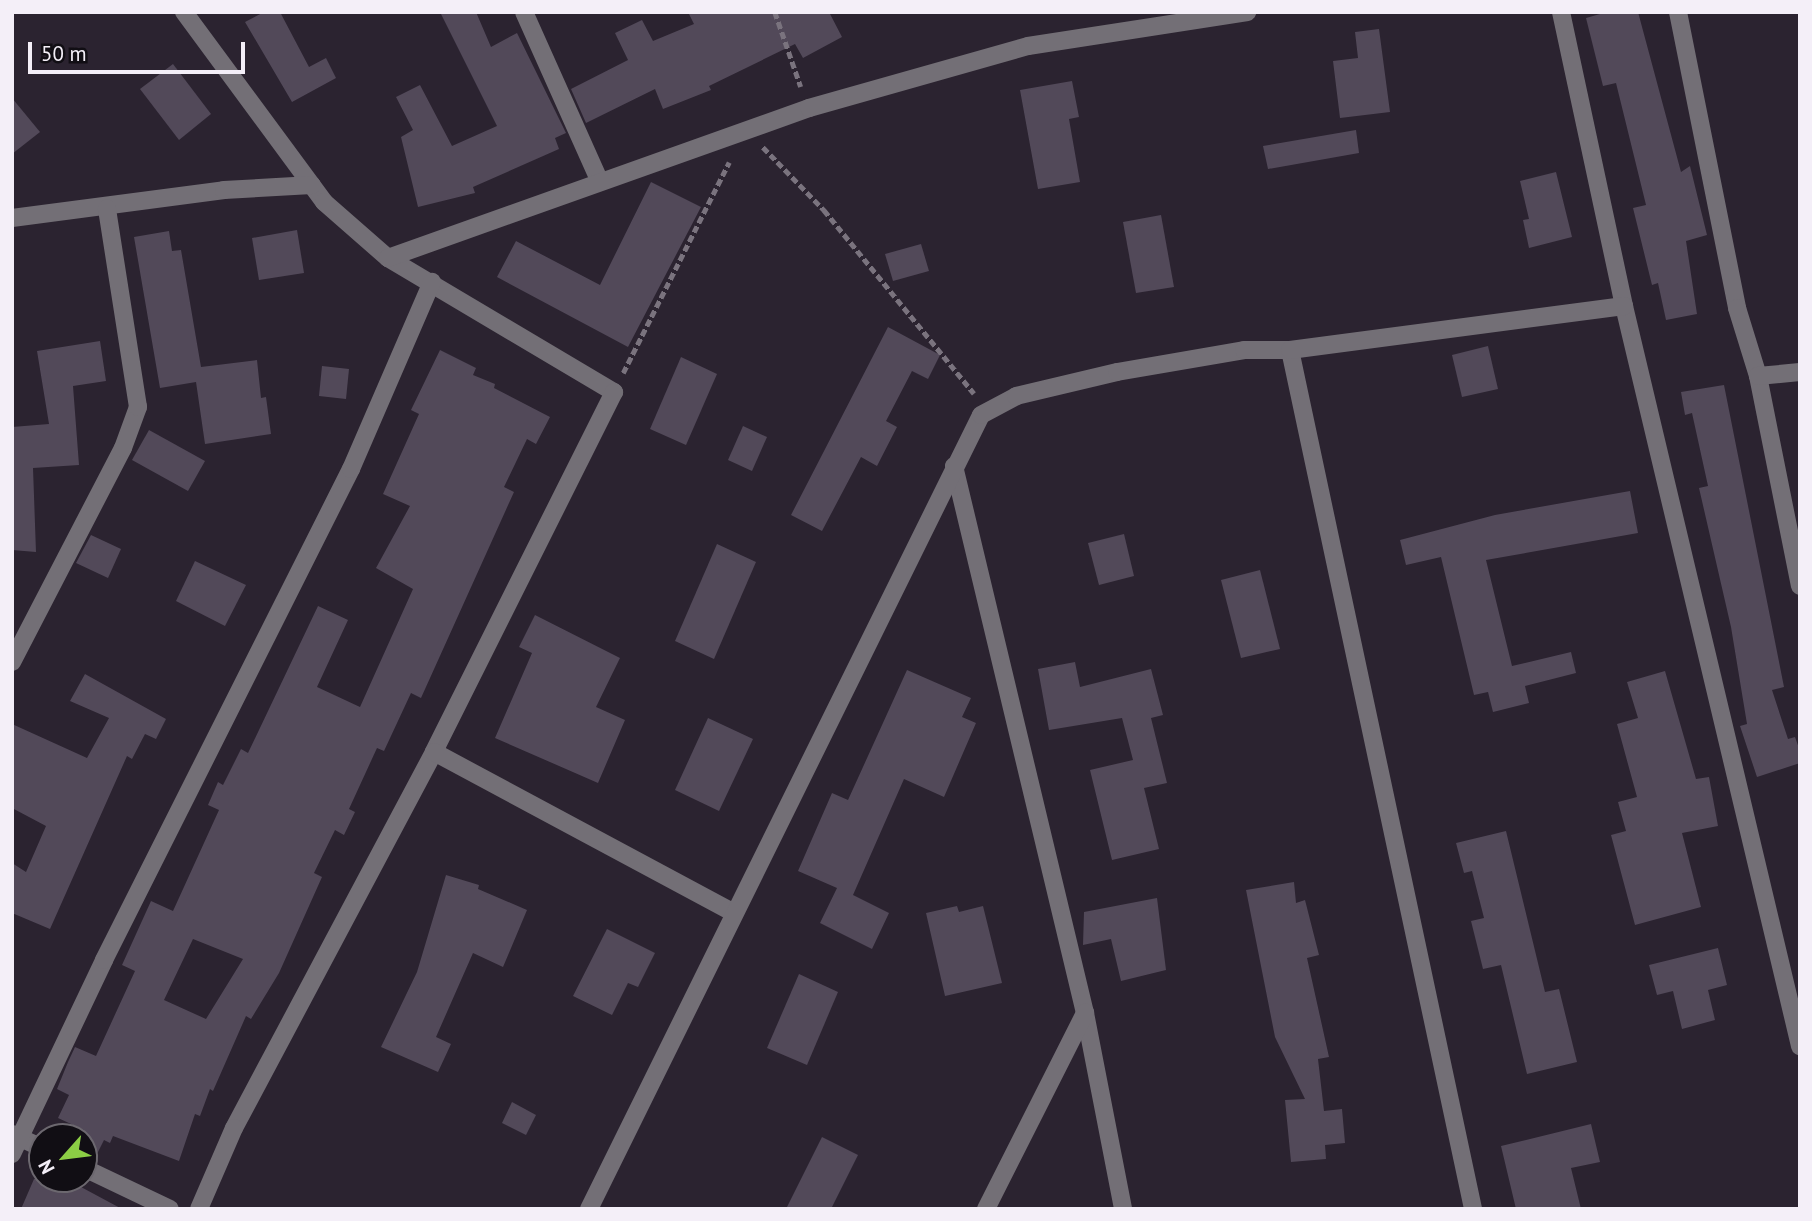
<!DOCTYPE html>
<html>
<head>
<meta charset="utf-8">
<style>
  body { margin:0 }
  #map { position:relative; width:1812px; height:1221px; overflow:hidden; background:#2b2330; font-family:"PT Sans",sans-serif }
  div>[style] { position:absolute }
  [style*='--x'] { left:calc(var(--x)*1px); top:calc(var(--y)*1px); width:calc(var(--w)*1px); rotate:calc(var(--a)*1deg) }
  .building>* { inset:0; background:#524959 }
  .path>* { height:4.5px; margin-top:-2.25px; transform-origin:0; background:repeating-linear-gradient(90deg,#7a737e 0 7px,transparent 0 10.5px) }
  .minor>* { height:18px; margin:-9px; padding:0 9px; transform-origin:9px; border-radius:9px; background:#736f76 }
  span { translate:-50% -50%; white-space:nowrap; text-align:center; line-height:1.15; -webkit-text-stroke:5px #110e14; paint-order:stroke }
  .frame { position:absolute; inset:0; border:14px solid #f4eff8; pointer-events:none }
  .north { position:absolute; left:28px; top:1123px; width:70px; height:70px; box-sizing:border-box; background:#110e14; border:2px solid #6c686f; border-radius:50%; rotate:242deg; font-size:19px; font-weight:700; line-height:28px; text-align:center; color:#f4eff8 }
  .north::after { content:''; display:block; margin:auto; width:24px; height:32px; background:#8cce45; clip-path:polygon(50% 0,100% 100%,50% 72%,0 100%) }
  .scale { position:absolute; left:28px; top:42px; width:217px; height:32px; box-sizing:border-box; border:4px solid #f4eff8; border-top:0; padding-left:9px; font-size:21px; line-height:24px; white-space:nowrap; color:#f4eff8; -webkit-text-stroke:5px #110e14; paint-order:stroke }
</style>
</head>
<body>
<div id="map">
  <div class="building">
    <div style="clip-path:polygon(264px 12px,280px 12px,309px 67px,326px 58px,336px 78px,292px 102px,245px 22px)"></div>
    <div style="clip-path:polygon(440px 12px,476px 12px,491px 47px,517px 33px,566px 133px,555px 138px,559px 149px,473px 187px,475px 193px,418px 207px,401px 137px,413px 130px,396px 97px,420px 85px,452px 146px,497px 126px)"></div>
    <div style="clip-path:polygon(688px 12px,829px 12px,842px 37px,803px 58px,795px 44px,709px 86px,711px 90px,663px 109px,655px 89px,586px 123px,571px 89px,628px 60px,615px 33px,642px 20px,653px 41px,694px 24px)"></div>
    <div style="clip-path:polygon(1607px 12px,1638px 12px,1681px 172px,1690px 166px,1707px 235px,1686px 241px,1697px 314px,1666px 320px,1658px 283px,1652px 285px,1633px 208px,1646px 205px,1616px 83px,1603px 86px,1586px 18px)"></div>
    <div style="clip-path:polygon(1379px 29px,1390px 112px,1340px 118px,1333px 61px,1358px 58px,1355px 32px)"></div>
    <div style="clip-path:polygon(173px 64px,211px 114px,179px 140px,140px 89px)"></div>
    <div style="clip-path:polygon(1072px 81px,1079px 117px,1069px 119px,1080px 182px,1038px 189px,1020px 90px)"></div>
    <div style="clip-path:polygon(12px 98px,40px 132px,12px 154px)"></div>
    <div style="clip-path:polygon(1356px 130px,1359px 153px,1268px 169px,1263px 146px)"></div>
    <div style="clip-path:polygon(1556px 172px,1572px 237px,1529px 248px,1523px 220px,1529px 219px,1520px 181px)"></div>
    <div style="clip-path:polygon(651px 182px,701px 207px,628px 347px,497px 277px,516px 241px,600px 285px)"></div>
    <div style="clip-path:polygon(1161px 215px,1174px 287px,1136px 293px,1123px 222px)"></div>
    <div style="clip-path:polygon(297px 230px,304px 273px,259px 280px,252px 238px)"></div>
    <div style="clip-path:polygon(169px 231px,172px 251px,181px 250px,201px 367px,257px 360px,261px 398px,266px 397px,271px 434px,205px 444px,196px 382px,160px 388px,134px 237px)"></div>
    <div style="clip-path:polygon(921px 244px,929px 271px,893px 281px,885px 254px)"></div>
    <div style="clip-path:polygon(888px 327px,940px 355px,928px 379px,912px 371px,886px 421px,897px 427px,877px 466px,861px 457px,822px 531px,791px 515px)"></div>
    <div style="clip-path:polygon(100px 341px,106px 381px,73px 386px,79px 465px,33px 468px,36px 552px,12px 550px,12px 427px,49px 424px,37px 351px)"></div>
    <div style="clip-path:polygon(1488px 346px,1498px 389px,1462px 397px,1452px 355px)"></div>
    <div style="clip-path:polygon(evenodd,440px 350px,476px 368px,473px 375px,495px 384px,494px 388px,550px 417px,536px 444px,527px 439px,504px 487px,514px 492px,421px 698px,411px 693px,384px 751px,377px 748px,349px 809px,355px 812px,344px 835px,335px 830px,314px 873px,322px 877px,279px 973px,251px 1019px,246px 1016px,213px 1091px,210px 1089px,200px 1116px,195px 1114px,179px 1161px,113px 1136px,110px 1143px,104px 1140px,94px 1160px,84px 1157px,84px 1130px,58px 1118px,69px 1095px,57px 1089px,68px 1062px,75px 1047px,96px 1056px,135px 971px,122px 965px,151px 901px,173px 911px,219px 810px,208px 805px,218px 782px,223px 785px,241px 749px,248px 753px,318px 606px,348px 620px,317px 687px,360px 707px,413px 589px,376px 568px,410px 506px,383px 494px,419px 414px,411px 410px,440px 350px,193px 939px,243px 959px,206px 1019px,164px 1000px,193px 939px)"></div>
    <div style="clip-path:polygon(681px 357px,717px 374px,686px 445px,650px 429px)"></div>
    <div style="clip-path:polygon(322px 366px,349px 369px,346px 399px,319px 396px)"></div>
    <div style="clip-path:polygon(1724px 385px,1784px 687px,1772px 690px,1788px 739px,1795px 737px,1800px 751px,1800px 763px,1757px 777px,1740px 726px,1747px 724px,1731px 627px,1699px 488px,1708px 486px,1692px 413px,1685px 415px,1681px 392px)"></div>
    <div style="clip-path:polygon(743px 426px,767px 437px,752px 471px,728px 460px)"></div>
    <div style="clip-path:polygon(149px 430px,205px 461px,188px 491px,132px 460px)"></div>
    <div style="clip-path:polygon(1630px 491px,1638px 533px,1486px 560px,1512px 666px,1571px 652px,1576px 673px,1525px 686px,1529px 703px,1493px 712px,1488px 692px,1474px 695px,1441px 557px,1406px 565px,1400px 540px,1495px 515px)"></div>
    <div style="clip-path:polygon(1124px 534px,1134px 576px,1099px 585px,1088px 543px)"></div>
    <div style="clip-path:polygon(91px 535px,121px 549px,108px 578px,76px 563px)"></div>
    <div style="clip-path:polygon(717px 544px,756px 562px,714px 659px,675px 641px)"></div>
    <div style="clip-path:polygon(195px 561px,246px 585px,225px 626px,176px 601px)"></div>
    <div style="clip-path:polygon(1260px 570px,1280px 649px,1241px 658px,1221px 580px)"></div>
    <div style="clip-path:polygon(535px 615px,620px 658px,596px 707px,625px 720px,598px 783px,495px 738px,532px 653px,519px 647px)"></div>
    <div style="clip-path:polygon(1075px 662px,1080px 687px,1151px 669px,1163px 715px,1151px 718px,1167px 783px,1144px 788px,1159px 849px,1112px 860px,1090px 770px,1133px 760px,1122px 718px,1049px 730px,1038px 669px)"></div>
    <div style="clip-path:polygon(907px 670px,971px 698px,962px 717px,976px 723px,944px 797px,904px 779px,853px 895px,889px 913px,872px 949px,820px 923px,837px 888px,798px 871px,832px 793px,848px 800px)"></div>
    <div style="clip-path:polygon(1665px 671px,1696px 779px,1709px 777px,1718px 826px,1682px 833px,1701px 907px,1635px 925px,1611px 835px,1626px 831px,1618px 802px,1637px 797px,1617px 724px,1638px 718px,1627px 682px)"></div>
    <div style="clip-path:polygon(85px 674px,166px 719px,156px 739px,145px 734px,132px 759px,127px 756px,50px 929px,12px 913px,12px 863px,26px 872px,46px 826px,12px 808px,12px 724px,87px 758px,109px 718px,70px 701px)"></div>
    <div style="clip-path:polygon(708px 718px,753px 739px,719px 811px,675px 790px)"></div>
    <div style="clip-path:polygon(1506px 831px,1545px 992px,1559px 989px,1577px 1062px,1527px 1074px,1501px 965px,1483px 969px,1471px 921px,1484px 918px,1472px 871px,1464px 873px,1456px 843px)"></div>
    <div style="clip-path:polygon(446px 875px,479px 885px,478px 889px,527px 910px,503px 967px,473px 953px,436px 1037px,451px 1044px,438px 1072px,381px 1047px,417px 972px)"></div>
    <div style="clip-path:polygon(1294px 882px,1296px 903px,1305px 900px,1319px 955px,1307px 958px,1329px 1057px,1318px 1059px,1324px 1111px,1342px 1109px,1345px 1143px,1325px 1145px,1326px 1159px,1291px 1162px,1285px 1100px,1305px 1099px,1275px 1037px,1246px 890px)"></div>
    <div style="clip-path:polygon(1157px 898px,1166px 970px,1121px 981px,1111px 939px,1083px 945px,1084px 912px)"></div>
    <div style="clip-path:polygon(957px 906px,959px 912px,983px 906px,1002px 983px,945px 996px,926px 913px)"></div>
    <div style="clip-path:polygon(607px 929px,655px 953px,638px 987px,628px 983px,612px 1015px,573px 996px)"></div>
    <div style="clip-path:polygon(1718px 948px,1727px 985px,1708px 990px,1715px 1020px,1682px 1029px,1673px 991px,1657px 995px,1649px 965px)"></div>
    <div style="clip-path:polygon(799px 974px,838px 992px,807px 1065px,767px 1048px)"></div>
    <div style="clip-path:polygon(512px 1102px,536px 1115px,526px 1135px,502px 1123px)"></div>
    <div style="clip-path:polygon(1591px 1124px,1600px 1162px,1571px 1168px,1581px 1209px,1516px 1209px,1501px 1146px)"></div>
    <div style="clip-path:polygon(822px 1137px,858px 1155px,831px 1209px,786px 1209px)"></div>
    <div style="clip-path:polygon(34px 1179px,81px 1179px,81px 1187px,122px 1209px,21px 1209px)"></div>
  </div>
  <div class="path">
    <div style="--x:775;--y:12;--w:79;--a:70.9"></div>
    <div style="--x:763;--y:147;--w:88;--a:45.9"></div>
    <div style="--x:824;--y:210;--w:237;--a:50.7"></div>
    <div style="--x:623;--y:373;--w:236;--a:-63.3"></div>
  </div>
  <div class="minor">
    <div style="--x:184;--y:12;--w:236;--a:53.6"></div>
    <div style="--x:324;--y:202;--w:85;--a:41.2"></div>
    <div style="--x:388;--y:258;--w:263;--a:30.7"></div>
    <div style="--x:614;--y:392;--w:402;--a:116.6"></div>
    <div style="--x:434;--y:752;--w:426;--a:118"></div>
    <div style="--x:234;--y:1128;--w:88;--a:113.4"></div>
    <div style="--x:524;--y:12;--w:184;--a:65.9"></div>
    <div style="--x:1561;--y:12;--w:301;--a:77.9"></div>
    <div style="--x:1624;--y:306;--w:761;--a:76.62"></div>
    <div style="--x:1678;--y:12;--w:302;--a:78.7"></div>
    <div style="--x:1737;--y:308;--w:71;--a:72.8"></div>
    <div style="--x:1758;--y:376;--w:214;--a:78.7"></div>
    <div style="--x:12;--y:218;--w:214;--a:-7.5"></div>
    <div style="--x:224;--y:190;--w:88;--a:-3.3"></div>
    <div style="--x:388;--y:258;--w:447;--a:-19.6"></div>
    <div style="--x:809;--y:108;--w:228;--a:-15.8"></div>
    <div style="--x:1028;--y:46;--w:222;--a:-8.8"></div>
    <div style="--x:1290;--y:350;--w:878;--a:77.97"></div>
    <div style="--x:1758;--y:376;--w:42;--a:-5.4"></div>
    <div style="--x:954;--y:466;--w:562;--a:76.53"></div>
    <div style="--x:1085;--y:1013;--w:200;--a:79"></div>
    <div style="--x:12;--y:662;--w:241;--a:-62.6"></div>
    <div style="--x:123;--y:448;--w:44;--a:-69.9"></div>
    <div style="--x:138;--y:407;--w:201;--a:-98.9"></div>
    <div style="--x:434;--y:752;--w:339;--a:28.2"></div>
    <div style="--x:12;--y:1134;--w:33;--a:25"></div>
    <div style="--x:12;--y:1154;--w:215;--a:-64.6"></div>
    <div style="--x:104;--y:960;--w:550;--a:-63.3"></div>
    <div style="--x:351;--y:469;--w:204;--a:-66.6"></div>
    <div style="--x:84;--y:1168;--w:95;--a:25.5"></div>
    <div style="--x:589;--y:1209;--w:885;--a:-63.72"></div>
    <div style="--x:981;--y:415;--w:40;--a:-28"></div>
    <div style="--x:1016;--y:396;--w:104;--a:-13.4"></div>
    <div style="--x:1117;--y:372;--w:129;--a:-9.8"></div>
    <div style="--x:1244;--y:350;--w:46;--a:0"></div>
    <div style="--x:1290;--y:350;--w:337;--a:-7.5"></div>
    <div style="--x:986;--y:1209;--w:220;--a:-63.2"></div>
  </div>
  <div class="frame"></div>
  <div class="north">N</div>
  <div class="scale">50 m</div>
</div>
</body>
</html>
